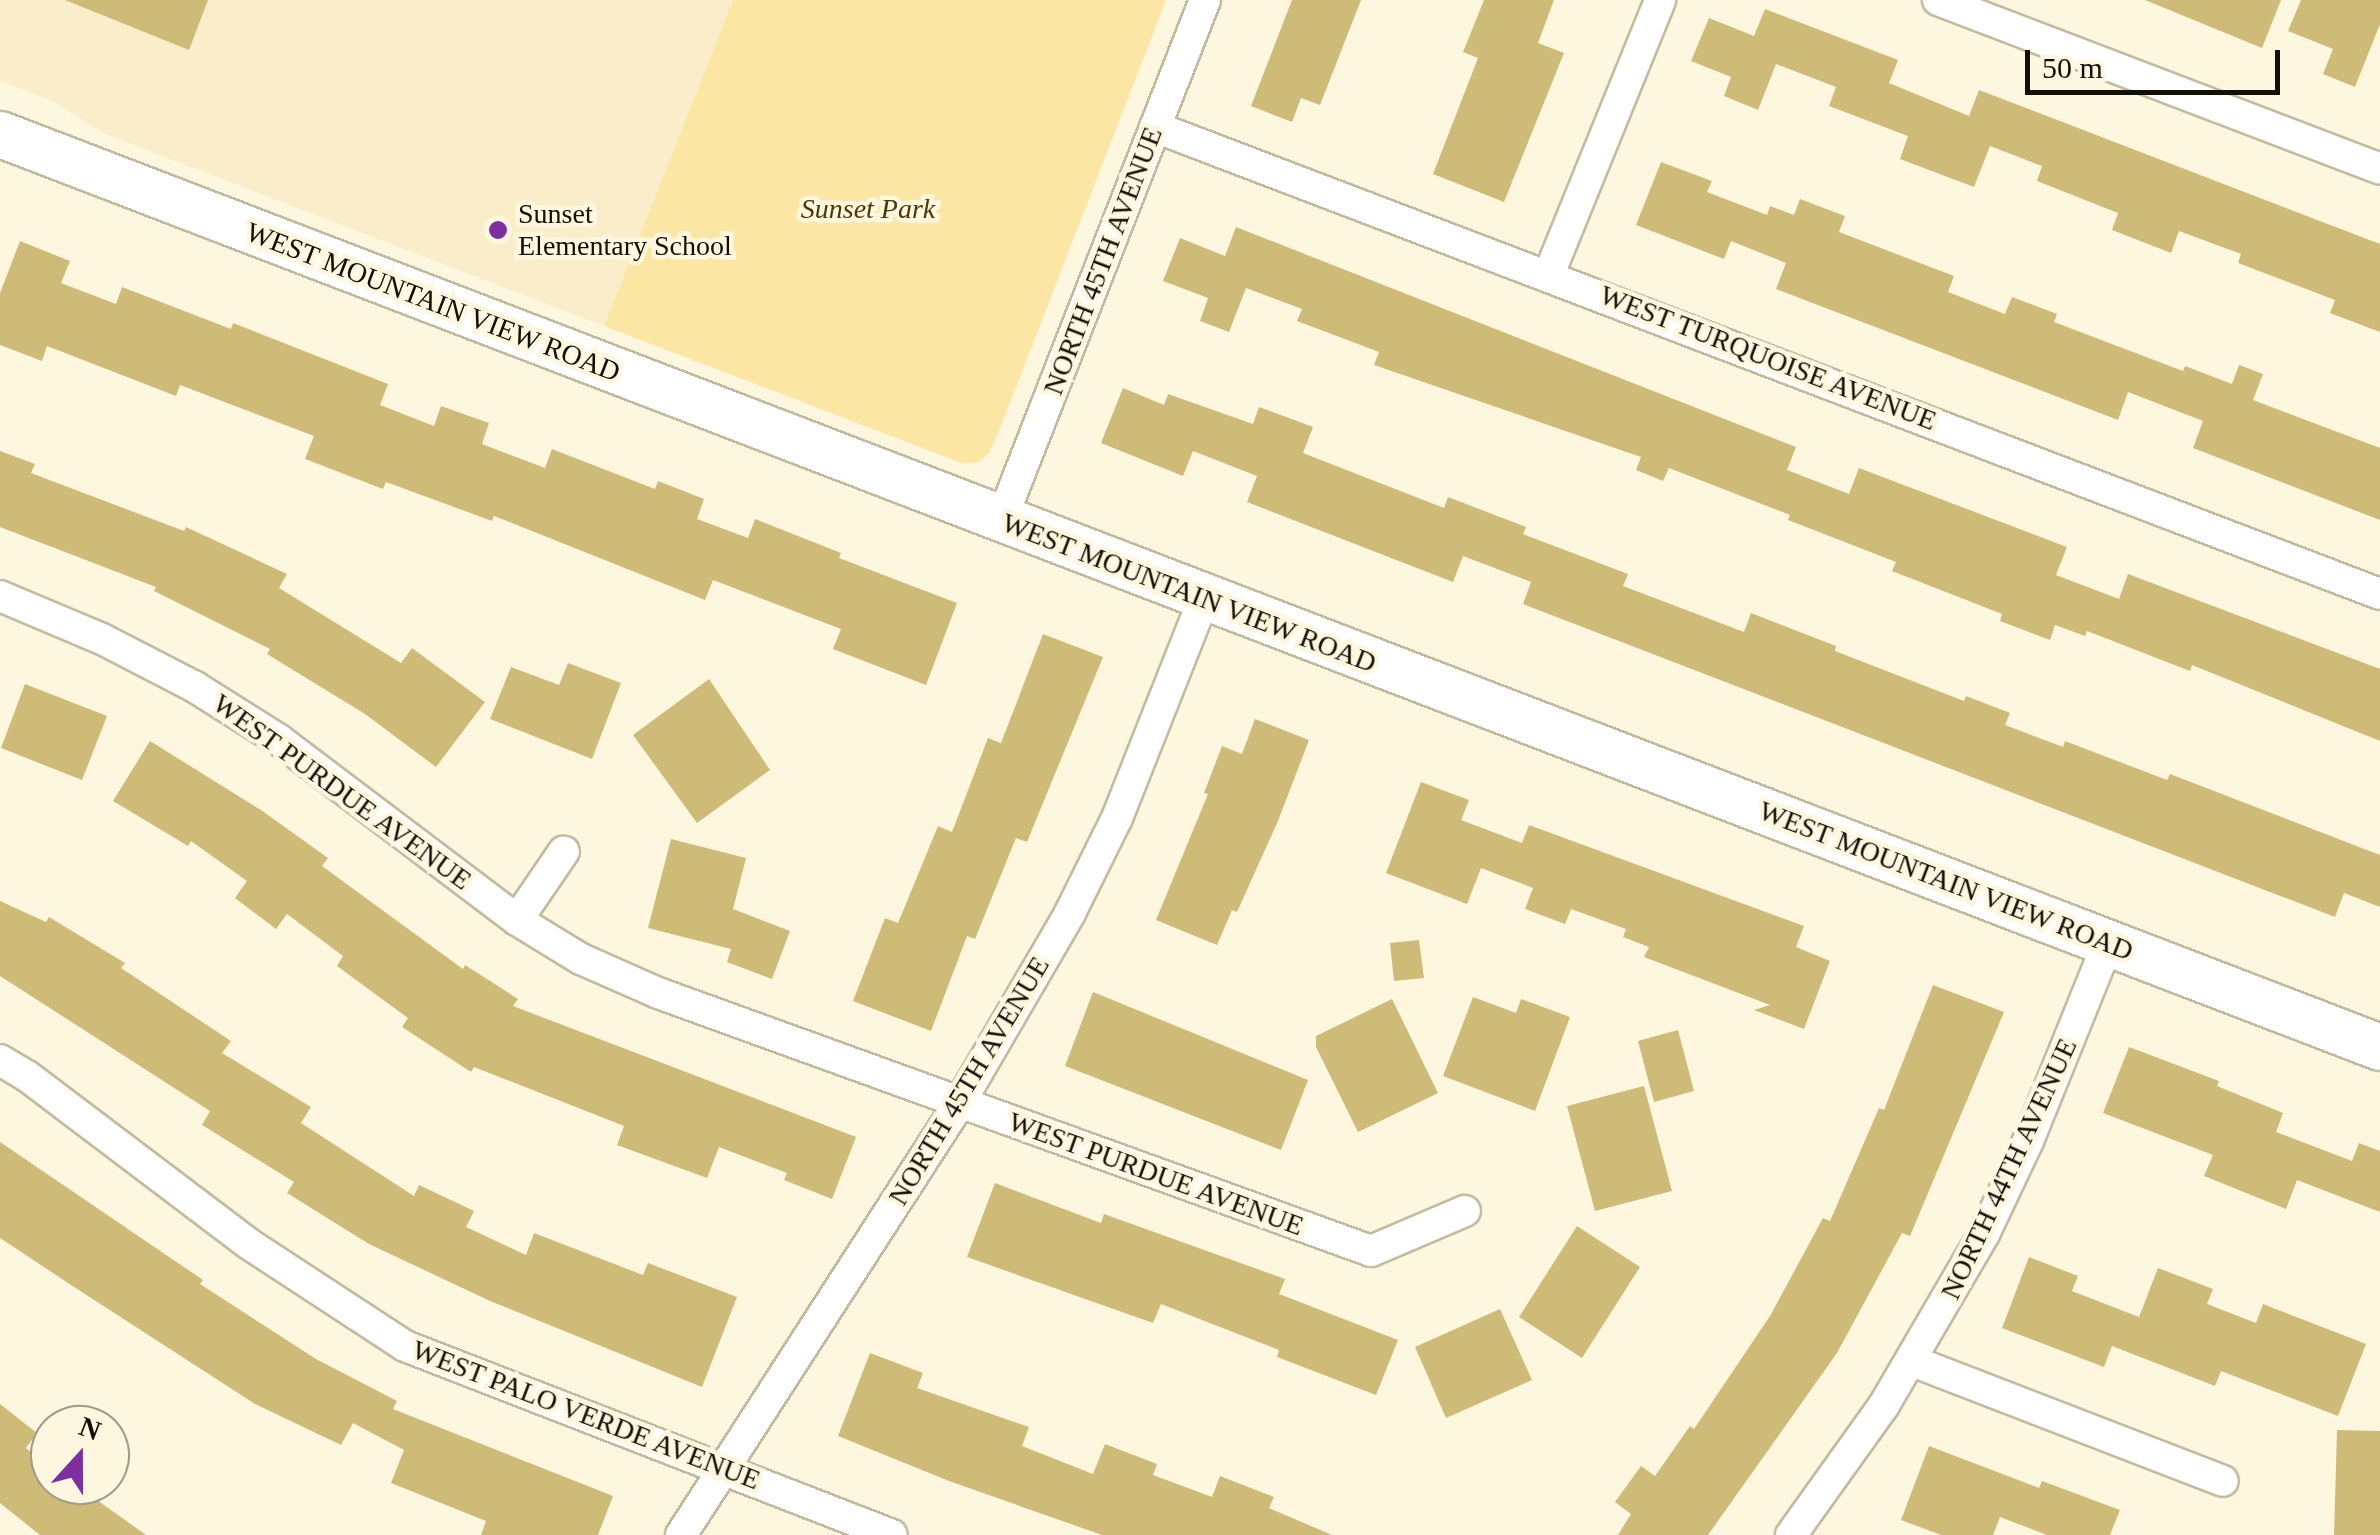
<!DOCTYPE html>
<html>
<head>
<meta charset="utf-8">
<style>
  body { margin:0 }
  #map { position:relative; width:2380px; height:1535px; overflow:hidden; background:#fef7e0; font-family:"Times New Roman",serif }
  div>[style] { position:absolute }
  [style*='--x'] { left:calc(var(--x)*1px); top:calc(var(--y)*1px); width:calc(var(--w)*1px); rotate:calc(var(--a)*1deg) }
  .built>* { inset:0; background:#f9eec9 }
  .green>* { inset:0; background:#fbe7a3 }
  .building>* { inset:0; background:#cfbb78 }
  .roads { filter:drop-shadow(2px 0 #c3bb9f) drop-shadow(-2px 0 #c3bb9f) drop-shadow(0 2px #c3bb9f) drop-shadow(0 -2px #c3bb9f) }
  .street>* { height:30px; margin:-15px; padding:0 15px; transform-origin:15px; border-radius:15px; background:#fff }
  .secondary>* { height:45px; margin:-22.5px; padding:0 22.5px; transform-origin:22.5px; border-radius:22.5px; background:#fff }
  .dots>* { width:28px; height:28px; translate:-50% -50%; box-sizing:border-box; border:5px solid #fef7e0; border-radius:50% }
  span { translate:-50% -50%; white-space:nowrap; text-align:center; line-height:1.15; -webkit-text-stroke:9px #fef7e0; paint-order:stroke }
  .park-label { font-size:28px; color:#483a02; font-style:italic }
  .poi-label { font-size:28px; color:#120f06 }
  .left { translate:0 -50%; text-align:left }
  .street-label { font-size:28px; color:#120f06 }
  .north { position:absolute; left:30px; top:1405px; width:100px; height:100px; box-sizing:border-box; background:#fef7e0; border:2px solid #a09a89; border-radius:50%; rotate:21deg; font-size:28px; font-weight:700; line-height:40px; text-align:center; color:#120f06 }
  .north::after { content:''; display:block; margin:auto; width:35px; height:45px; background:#7d2fa1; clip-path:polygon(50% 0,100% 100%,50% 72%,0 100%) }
  .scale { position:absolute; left:2025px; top:50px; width:255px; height:45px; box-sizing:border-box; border:5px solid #120f06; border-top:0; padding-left:12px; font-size:30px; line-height:35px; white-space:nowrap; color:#120f06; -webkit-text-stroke:8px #fef7e0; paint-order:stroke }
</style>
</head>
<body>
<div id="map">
  <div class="built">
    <div style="clip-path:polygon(0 0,733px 0,604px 326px,105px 134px,54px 102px,0 81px)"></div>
  </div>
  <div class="green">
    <div style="clip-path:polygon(733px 0,1166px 0,1001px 426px,990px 452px,979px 462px,964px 464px,604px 326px)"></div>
  </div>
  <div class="building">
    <div style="clip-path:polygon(65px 0,208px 0,189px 50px)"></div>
    <div style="clip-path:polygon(1292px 0,1361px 0,1320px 105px,1301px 98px,1292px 122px,1251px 106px)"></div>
    <div style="clip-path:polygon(1484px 0,1554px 0,1538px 43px,1564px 53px,1504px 202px,1433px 174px,1478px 58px,1463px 52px)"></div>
    <div style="clip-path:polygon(2145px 0,2281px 0,2262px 48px)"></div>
    <div style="clip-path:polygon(2301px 0,2380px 0,2380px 24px,2355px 87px,2323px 74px,2333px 49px,2288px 31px)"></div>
    <div style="clip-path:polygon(1765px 9px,1898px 60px,1889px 83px,1969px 116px,1979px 90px,2380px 244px,2380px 332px,2330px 313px,2335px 300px,2238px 263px,2241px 254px,2179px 231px,2171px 253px,2112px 230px,2118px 213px,2037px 181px,2042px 166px,1990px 146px,1974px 187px,1900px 159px,1908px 136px,1829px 106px,1836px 87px,1776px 64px,1758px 110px,1724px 96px,1731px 77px,1691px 61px,1709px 18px,1754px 36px)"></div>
    <div style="clip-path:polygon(1661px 162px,1712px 181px,1707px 192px,1767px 215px,1770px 206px,1794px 215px,1800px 199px,1845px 216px,1839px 232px,1954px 276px,1948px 292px,2005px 314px,2012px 297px,2057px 314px,2054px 322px,2183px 371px,2185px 366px,2232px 384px,2239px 365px,2263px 374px,2253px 400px,2380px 448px,2380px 520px,2193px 448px,2203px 421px,2128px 392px,2118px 420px,1776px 289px,1786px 263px,1731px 241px,1724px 259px,1636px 225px)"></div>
    <div style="clip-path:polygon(1236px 227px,1796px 447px,1787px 470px,1849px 494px,1859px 468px,2067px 547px,2056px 575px,2119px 599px,2128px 574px,2380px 669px,2380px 741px,2192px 665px,2190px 671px,2087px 631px,2085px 636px,2055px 625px,2050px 640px,2000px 621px,2002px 614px,1892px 571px,1896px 562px,1788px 520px,1790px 515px,1669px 468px,1663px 481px,1636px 470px,1641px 457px,1374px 365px,1379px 352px,1297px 321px,1302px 309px,1246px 288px,1229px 332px,1200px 321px,1208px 298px,1163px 281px,1180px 238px,1225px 256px)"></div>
    <div style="clip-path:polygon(20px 241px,70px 261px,61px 283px,116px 304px,122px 287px,231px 329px,233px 323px,388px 384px,380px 405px,434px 426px,441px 406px,489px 423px,482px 444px,545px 468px,552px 449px,655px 489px,658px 481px,704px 499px,697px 519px,748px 538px,755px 519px,841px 553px,839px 558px,957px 603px,926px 685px,833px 649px,841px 629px,713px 580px,705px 600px,494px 516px,492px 521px,386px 482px,383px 489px,305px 459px,314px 436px,180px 385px,176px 396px,47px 346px,42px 361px,0 345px,0 293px)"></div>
    <div style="clip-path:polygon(1123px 388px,1164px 405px,1168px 394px,1253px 424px,1259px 407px,1313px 427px,1303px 453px,1444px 508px,1448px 497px,1526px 527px,1523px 534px,1628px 574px,1623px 586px,1744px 632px,1751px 613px,1836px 646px,1835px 651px,1964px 701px,1966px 696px,2010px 713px,2005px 725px,2063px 747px,2065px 741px,2167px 780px,2170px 774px,2380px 855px,2380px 907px,2344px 893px,2335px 917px,1523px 604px,1531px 582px,1463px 556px,1453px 582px,1247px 502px,1257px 476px,1193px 451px,1183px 476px,1101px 443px)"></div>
    <div style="clip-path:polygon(0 451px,35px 464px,31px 473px,184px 531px,186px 527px,287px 574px,279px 588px,401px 663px,412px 648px,485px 702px,436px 767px,365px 714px,267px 654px,270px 649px,154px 591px,156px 587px,0 527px)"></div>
    <div style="clip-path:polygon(1043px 634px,1103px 657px,1027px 842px,1016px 838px,975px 939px,967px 936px,931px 1031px,853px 1001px,885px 918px,898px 923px,938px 826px,952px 832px,988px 738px,1001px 743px)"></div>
    <div style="clip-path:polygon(568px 663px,621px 683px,592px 759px,490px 719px,511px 667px,559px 685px)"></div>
    <div style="clip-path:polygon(709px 679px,770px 770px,697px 823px,633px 735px)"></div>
    <div style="clip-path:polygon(25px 684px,107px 716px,82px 780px,1px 748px)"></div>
    <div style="clip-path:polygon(1255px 719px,1309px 740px,1278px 821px,1237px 912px,1232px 910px,1217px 945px,1156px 920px,1208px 794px,1204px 793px,1222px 746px,1242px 754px)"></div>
    <div style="clip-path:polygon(150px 741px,261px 810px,328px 858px,322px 866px,463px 969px,465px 965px,518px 999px,513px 1006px,856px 1137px,832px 1199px,784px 1180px,787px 1173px,719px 1147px,707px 1178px,617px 1145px,624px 1126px,474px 1067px,471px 1072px,402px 1027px,408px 1018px,337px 966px,343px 956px,287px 914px,276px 929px,235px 898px,247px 881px,191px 841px,188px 846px,113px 801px)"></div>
    <div style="clip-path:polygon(1421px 782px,1469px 800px,1461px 820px,1522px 843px,1529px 825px,1804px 926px,1796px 947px,1830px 961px,1804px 1029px,1754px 1010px,1770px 1005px,1644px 957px,1649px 947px,1623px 937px,1626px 929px,1571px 909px,1565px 924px,1525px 909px,1533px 888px,1481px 868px,1467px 904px,1386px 873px)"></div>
    <div style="clip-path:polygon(671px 839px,746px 858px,733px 909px,790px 931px,772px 979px,727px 962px,731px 949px,648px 928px)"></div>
    <div style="clip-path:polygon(0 901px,46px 922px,49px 917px,125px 963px,121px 968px,231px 1041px,222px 1053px,311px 1107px,301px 1123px,414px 1196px,419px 1185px,474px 1211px,466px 1227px,526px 1255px,534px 1233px,643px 1275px,648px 1263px,737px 1297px,702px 1387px,490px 1301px,369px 1244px,287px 1193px,294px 1182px,202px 1125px,210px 1111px,0 976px)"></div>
    <div style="clip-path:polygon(1419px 940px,1424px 978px,1394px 981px,1390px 943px)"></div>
    <div style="clip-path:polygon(1933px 985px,2004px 1012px,1910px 1236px,1902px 1233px,1837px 1353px,1708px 1535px,1618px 1535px,1631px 1514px,1615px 1502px,1641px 1466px,1655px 1476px,1690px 1426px,1694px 1429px,1770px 1316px,1823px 1218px,1830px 1221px,1879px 1108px,1884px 1110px)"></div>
    <div style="clip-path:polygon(1093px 992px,1308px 1080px,1281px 1150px,1065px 1066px)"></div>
    <div style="clip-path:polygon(1473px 997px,1516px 1013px,1521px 999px,1570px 1017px,1535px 1111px,1443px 1076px)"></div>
    <div style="clip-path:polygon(1392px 999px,1438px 1093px,1358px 1132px,1316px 1047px,1316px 1036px)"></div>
    <div style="clip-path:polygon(1678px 1030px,1694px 1091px,1654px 1102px,1638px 1041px)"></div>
    <div style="clip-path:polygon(2129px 1047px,2219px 1081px,2217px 1086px,2283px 1113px,2276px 1132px,2352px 1161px,2359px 1143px,2380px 1151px,2380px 1212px,2297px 1180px,2286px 1209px,2204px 1176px,2213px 1155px,2103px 1113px)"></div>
    <div style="clip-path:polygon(1644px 1086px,1672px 1191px,1595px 1211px,1567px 1106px)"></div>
    <div style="clip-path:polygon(0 1142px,203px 1280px,200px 1284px,316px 1359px,397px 1401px,393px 1409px,613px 1496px,598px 1535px,481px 1535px,486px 1521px,391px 1483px,404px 1450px,353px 1423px,341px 1445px,255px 1404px,71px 1285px,0 1238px)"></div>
    <div style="clip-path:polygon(995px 1183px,1101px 1223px,1104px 1214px,1285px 1279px,1279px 1294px,1398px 1340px,1376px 1395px,1277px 1357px,1279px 1350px,1161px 1304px,1153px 1323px,967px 1257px)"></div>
    <div style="clip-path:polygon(1577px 1226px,1640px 1267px,1582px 1358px,1519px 1317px)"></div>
    <div style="clip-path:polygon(2029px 1257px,2078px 1276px,2072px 1291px,2139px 1317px,2158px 1268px,2213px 1289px,2207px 1304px,2256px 1323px,2263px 1304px,2366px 1344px,2338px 1416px,2221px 1371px,2215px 1386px,2112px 1346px,2104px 1367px,2002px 1328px)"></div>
    <div style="clip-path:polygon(1500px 1309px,1532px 1380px,1446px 1418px,1415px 1347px)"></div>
    <div style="clip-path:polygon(870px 1353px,923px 1373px,917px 1388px,1029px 1427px,1022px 1446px,1093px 1474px,1105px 1444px,1157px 1464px,1153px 1475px,1212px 1497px,1220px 1476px,1274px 1497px,1269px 1508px,1332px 1535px,1102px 1535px,949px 1481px,838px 1436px)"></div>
    <div style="clip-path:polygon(0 1404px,37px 1433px,26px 1448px,50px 1467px,50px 1485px,76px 1485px,146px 1535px,40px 1535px,0 1503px)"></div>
    <div style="clip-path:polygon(2337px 1430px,2380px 1431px,2380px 1535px,2334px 1535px)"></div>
    <div style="clip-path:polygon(1929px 1446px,2039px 1488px,2042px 1481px,2120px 1510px,2110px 1535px,2047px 1535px,2000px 1517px,1993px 1535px,1941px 1535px,1901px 1520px)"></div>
  </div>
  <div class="roads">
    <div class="street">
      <div style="--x:1938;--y:0;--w:473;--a:20.9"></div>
      <div style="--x:1155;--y:127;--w:1311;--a:20.87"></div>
      <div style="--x:1549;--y:274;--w:296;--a:-67.9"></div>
      <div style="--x:1001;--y:521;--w:560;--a:-68.62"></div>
      <div style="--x:0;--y:596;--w:111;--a:22.9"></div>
      <div style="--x:102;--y:639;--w:105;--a:27.3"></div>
      <div style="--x:195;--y:687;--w:99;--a:32.2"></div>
      <div style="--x:279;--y:740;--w:298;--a:37.1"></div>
      <div style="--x:517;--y:920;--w:75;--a:31.4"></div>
      <div style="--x:581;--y:959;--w:84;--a:23.8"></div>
      <div style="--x:658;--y:993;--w:758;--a:19.89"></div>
      <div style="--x:1371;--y:1251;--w:102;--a:-23.1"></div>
      <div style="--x:517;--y:920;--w:83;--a:-55.7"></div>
      <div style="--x:0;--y:1060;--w:31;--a:31"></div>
      <div style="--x:27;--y:1076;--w:278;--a:37.1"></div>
      <div style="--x:249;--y:1244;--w:186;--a:33.2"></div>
      <div style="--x:405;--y:1346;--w:522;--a:21.21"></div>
      <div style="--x:1912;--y:1361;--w:333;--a:21.1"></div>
      <div style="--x:681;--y:1535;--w:513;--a:-57.18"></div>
      <div style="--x:959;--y:1104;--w:221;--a:-59.8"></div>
      <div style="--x:1070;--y:913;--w:106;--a:-63.7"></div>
      <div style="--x:1117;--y:818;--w:237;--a:-68.4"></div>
      <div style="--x:1791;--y:1535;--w:160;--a:-54.4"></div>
      <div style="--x:1884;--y:1405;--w:198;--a:-59.7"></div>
      <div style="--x:1984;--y:1234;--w:103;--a:-64.7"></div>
      <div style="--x:2028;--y:1141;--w:214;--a:-68"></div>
    </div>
    <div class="secondary">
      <div style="--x:0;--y:134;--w:2549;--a:20.99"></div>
    </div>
  </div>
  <div class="dots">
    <div style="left:498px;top:230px;background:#7d2fa1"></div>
  </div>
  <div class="park-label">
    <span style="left:868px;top:209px">Sunset Park</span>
  </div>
  <div class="poi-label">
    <span class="left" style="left:518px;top:230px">Sunset<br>Elementary School</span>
  </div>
  <div class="street-label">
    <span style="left:1103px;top:261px;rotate:-69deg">NORTH 45TH AVENUE</span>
    <span style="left:433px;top:302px;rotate:21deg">WEST MOUNTAIN VIEW ROAD</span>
    <span style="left:1768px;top:358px;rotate:21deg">WEST TURQUOISE AVENUE</span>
    <span style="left:1189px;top:593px;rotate:21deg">WEST MOUNTAIN VIEW ROAD</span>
    <span style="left:342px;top:792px;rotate:36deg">WEST PURDUE AVENUE</span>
    <span style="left:1946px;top:881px;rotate:21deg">WEST MOUNTAIN VIEW ROAD</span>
    <span style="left:969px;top:1081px;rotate:-59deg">NORTH 45TH AVENUE</span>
    <span style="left:2009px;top:1169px;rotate:-65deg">NORTH 44TH AVENUE</span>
    <span style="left:1156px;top:1174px;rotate:20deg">WEST PURDUE AVENUE</span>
    <span style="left:586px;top:1415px;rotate:21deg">WEST PALO VERDE AVENUE</span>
  </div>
  <div class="north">N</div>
  <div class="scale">50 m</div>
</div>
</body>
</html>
